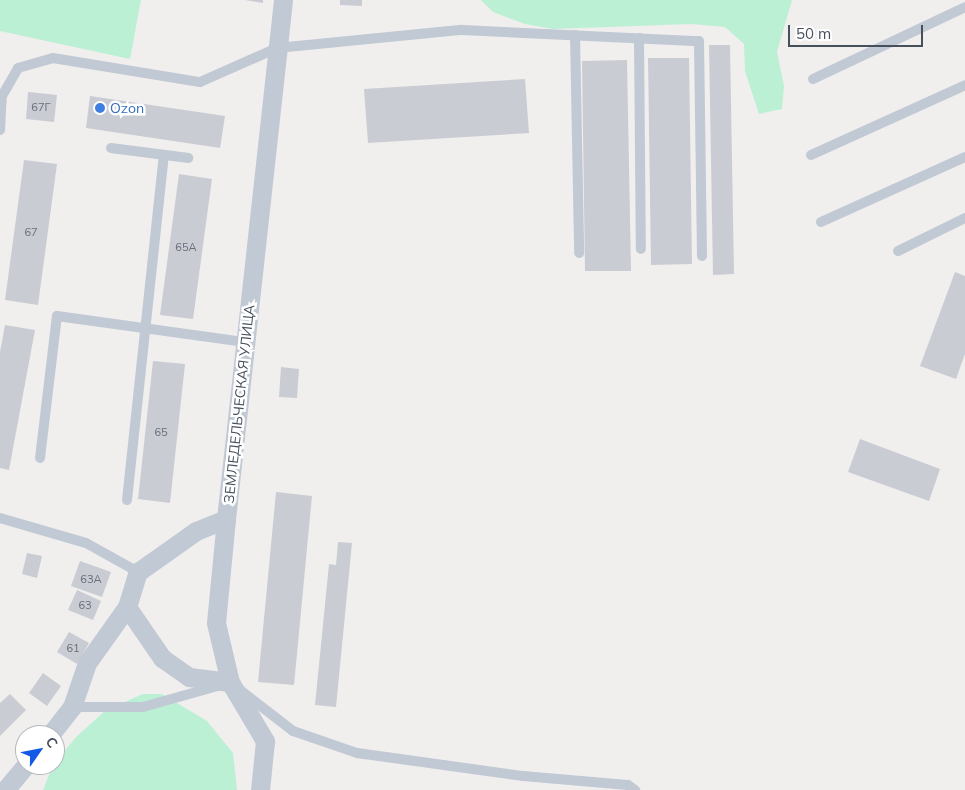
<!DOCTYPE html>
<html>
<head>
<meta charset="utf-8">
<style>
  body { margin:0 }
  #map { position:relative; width:965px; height:790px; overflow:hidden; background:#f1eeee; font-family:Mulish,sans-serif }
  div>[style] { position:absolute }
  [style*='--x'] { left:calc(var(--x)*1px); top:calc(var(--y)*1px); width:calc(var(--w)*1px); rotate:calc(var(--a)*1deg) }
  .green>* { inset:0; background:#bbf0d5 }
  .building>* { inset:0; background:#caccd4 }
  .lane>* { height:10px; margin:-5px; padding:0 5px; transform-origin:5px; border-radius:5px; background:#c1c9d4 }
  .street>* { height:19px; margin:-9.5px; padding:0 9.5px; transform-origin:9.5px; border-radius:9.5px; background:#c1c9d4 }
  .dots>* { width:14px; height:14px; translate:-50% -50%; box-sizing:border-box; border:2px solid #fff; border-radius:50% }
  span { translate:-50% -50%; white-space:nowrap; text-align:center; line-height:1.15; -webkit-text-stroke:5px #fff; paint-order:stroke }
  .number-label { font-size:11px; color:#676e7a }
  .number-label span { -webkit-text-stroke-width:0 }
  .shop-label { font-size:14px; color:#366cbe }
  .left { translate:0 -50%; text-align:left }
  .street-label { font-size:14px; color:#464f5c }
  .north { position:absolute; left:15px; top:725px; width:50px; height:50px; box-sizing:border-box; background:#fff; border:1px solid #b5b9be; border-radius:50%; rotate:57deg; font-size:14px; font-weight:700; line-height:20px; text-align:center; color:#464f5c }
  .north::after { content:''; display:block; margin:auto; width:18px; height:22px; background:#1459e5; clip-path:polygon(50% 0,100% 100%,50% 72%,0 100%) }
  .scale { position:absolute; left:788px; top:25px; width:135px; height:22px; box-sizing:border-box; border:2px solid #464f5c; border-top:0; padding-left:6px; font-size:15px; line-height:18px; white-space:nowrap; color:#464f5c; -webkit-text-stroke:4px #fff; paint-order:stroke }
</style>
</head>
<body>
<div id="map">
  <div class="green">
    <div style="clip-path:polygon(0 0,141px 0,130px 59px,0 31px)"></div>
    <div style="clip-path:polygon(481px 0,792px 0,777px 52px,784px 86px,782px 109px,759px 114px,745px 71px,744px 44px,725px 27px,691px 24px,553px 29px,525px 24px,493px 12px)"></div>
    <div style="clip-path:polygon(143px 694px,162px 694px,207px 721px,233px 753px,237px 790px,43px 790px,53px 765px,76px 737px,106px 710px)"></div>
  </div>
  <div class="building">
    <div style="clip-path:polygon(245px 0,263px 0,263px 3px)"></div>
    <div style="clip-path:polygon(340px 0,362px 0,362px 6px,340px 5px)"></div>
    <div style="clip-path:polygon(709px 45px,730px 45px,734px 274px,713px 275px)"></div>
    <div style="clip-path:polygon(648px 58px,689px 58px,692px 264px,651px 265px)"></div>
    <div style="clip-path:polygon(627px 60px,631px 271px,585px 271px,582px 61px)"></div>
    <div style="clip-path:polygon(525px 79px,529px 133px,368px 143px,364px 89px)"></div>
    <div style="clip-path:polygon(28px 92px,57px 95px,54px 122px,26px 119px)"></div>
    <div style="clip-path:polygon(90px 96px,225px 116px,220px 148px,86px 128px)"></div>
    <div style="clip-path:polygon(24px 160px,57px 164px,38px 305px,5px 300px)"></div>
    <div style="clip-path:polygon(179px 174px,212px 179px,193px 319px,160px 315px)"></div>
    <div style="clip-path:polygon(955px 272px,965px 276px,965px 354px,956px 379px,920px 366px)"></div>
    <div style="clip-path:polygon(5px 325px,35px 330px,9px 470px,0 468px,0 352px)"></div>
    <div style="clip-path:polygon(153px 361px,185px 364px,170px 503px,138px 499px)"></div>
    <div style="clip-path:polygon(281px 367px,299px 369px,297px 398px,279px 397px)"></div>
    <div style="clip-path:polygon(860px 439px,940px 469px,929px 501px,848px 472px)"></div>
    <div style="clip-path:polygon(276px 492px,312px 496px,294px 685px,258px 682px)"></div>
    <div style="clip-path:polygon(338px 542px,352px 543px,336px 707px,315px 705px,329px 564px,336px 565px)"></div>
    <div style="clip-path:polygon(27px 553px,42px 556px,37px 578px,22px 574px)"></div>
    <div style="clip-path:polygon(80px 561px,111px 572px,102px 597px,71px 586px)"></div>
    <div style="clip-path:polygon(77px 590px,101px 601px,93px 620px,68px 610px)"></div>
    <div style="clip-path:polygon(69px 632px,89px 643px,77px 664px,57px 652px)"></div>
    <div style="clip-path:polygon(43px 673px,61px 686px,47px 706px,29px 693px)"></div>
    <div style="clip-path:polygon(10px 694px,26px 710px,0 736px,0 703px)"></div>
  </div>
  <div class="lane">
    <div style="--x:575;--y:35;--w:218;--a:88.9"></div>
    <div style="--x:639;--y:38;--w:211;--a:89.5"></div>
    <div style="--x:813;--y:79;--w:168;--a:-25.3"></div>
    <div style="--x:0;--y:130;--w:34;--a:-87"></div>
    <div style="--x:2;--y:96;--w:32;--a:-60"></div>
    <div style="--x:18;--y:68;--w:36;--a:-16"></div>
    <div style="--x:53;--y:58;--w:149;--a:9.3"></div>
    <div style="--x:200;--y:82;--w:84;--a:-23.8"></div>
    <div style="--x:277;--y:48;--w:186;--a:-5.6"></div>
    <div style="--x:462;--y:30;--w:237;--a:2.7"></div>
    <div style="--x:699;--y:41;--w:215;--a:89.2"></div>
    <div style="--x:111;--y:148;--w:78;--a:7.4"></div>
    <div style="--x:811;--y:155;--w:169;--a:-24.4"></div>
    <div style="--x:821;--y:222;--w:158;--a:-24.3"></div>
    <div style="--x:898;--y:251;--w:75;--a:-26.2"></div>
    <div style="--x:40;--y:458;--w:143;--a:-83.2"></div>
    <div style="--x:57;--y:316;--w:190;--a:7.9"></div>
    <div style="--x:127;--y:500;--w:347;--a:-83.9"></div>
    <div style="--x:0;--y:518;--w:90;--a:16.2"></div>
    <div style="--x:86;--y:543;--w:60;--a:29.1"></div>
    <div style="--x:240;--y:690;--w:67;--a:37.7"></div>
    <div style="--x:293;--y:731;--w:68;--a:19"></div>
    <div style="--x:357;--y:753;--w:168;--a:7.9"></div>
    <div style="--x:523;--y:776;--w:105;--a:4.9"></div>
    <div style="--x:628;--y:785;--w:9;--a:36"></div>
    <div style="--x:72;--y:707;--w:71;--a:0"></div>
    <div style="--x:143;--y:707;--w:81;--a:-15.8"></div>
  </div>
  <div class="street">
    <div style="--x:226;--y:519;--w:104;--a:95.5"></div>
    <div style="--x:216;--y:623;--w:61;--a:76.7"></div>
    <div style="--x:230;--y:682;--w:69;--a:59.3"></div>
    <div style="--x:265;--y:741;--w:49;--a:95.8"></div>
    <div style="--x:127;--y:607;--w:62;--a:55.5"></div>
    <div style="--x:162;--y:658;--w:33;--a:35"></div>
    <div style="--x:189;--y:677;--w:41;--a:7"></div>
    <div style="--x:50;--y:735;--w:36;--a:-52"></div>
    <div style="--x:72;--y:707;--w:46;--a:-71.2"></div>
    <div style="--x:87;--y:663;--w:69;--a:-54.5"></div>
    <div style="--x:127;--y:607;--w:37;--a:-73"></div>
    <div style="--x:138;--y:572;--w:71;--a:-35.3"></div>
    <div style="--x:196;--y:531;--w:32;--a:-22"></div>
    <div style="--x:226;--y:519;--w:522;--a:-83.73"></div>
    <div style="--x:5;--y:790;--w:33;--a:-50"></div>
  </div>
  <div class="dots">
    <div style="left:100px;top:108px;background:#3f7fe0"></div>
  </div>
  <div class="number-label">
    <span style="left:41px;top:107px">67Г</span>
    <span style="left:31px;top:232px">67</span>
    <span style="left:186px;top:247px">65А</span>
    <span style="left:161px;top:432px">65</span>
    <span style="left:91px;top:579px">63А</span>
    <span style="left:85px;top:605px">63</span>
    <span style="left:73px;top:648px">61</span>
  </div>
  <div class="shop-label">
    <span class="left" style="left:110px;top:108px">Ozon</span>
  </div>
  <div class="street-label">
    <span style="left:239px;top:404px;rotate:-84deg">ЗЕМЛЕДЕЛЬЧЕСКАЯ УЛИЦА</span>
  </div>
  <div class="north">С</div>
  <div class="scale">50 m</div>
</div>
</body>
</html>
